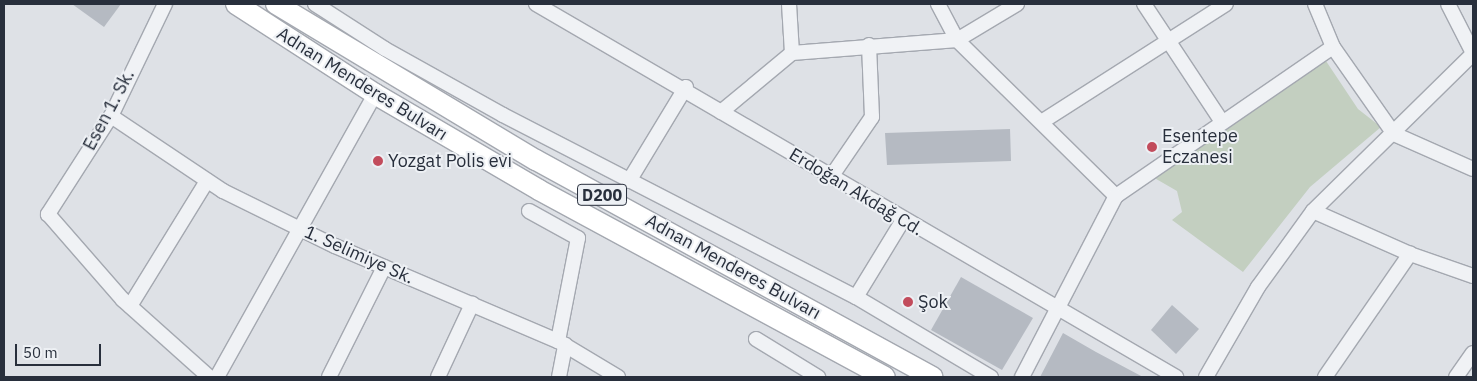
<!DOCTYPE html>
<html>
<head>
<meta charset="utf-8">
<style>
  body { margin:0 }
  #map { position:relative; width:1477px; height:381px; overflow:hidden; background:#dee1e6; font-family:"IBM Plex Sans",sans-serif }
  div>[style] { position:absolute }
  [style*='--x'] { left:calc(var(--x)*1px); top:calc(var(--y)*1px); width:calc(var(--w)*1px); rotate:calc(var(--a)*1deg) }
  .green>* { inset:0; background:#c3cfc0 }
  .building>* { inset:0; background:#b5bac2 }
  .roads { filter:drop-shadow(1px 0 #a4a8b0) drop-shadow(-1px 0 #a4a8b0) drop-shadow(0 1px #a4a8b0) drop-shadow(0 -1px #a4a8b0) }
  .minor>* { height:14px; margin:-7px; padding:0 7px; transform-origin:7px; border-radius:7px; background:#f0f2f5 }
  .highway>* { height:20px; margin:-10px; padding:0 10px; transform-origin:10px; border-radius:10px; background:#fff }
  .dots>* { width:14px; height:14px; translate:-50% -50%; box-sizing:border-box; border:2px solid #edf0f4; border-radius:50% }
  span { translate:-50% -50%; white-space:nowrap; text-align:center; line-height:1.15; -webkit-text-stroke:4px #edf0f4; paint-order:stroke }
  .shield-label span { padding:1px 4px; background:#edf0f4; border:1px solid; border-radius:4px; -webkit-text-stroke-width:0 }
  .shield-label { font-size:16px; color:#282f3c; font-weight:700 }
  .street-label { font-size:18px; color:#282f3c }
  .poi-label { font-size:18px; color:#282f3c }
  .left { translate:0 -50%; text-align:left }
  .frame { position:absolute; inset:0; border:5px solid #282f3c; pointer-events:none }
  .scale { position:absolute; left:15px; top:344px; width:86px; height:22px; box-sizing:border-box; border:2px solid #282f3c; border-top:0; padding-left:6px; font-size:15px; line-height:18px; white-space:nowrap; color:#282f3c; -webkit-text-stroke:4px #edf0f4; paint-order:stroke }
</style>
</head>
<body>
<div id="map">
  <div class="green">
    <div style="clip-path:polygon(1326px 61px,1358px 109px,1381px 127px,1310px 187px,1243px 272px,1172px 220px,1182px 212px,1177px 191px,1151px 176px)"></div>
  </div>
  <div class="building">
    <div style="clip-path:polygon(72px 4px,121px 4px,104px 27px)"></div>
    <div style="clip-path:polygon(1010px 129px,1011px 161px,887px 165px,885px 133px)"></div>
    <div style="clip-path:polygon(961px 277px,1033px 318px,1002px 370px,931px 330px)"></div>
    <div style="clip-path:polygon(1172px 305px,1199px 329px,1176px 354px,1151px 330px)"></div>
    <div style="clip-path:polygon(1063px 333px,1096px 352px,1143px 377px,1040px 377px)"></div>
  </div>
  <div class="roads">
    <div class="minor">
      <div style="--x:165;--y:4;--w:124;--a:115.7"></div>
      <div style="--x:111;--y:116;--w:117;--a:122.7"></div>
      <div style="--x:48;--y:214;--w:114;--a:48.9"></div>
      <div style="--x:123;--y:300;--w:115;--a:41.8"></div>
      <div style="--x:315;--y:4;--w:83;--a:32.7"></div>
      <div style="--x:385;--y:49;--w:135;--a:29.2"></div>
      <div style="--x:503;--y:115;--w:397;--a:27.3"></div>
      <div style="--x:856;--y:297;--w:90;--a:-58.6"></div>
      <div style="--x:536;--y:4;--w:741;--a:30.23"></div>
      <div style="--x:789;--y:4;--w:49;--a:86.5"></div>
      <div style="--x:938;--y:4;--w:41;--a:62.2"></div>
      <div style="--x:957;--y:40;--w:70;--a:-31"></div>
      <div style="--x:1144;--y:4;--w:141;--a:56.5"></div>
      <div style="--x:1315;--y:4;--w:47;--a:67.3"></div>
      <div style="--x:1333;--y:47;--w:106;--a:55"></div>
      <div style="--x:1394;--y:134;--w:86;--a:23.9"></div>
      <div style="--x:1448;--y:4;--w:55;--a:63"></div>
      <div style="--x:721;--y:112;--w:92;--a:-39.7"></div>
      <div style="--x:792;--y:53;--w:166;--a:-4.5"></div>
      <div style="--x:957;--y:40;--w:223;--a:44.5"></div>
      <div style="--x:1116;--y:196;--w:263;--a:-34.5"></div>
      <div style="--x:111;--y:116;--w:135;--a:33.8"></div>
      <div style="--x:223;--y:191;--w:125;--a:26.2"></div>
      <div style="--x:335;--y:246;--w:242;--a:23.1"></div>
      <div style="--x:558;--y:341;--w:70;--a:31"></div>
      <div style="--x:1043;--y:121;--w:217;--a:-32.6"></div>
      <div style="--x:831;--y:177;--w:73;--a:-55.7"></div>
      <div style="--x:872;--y:117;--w:72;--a:-92.4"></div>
      <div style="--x:629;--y:181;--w:110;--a:-58.8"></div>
      <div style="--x:529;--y:211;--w:56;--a:28.9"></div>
      <div style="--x:578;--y:238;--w:105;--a:101"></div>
      <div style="--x:1313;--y:211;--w:106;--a:23.9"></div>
      <div style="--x:1410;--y:254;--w:67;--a:19.2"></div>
      <div style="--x:856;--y:297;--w:157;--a:30.7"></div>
      <div style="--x:130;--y:306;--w:147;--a:-58.4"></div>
      <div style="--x:756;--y:339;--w:73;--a:31.5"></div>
      <div style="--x:217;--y:377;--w:324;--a:-60.8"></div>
      <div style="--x:329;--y:377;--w:123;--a:-63.4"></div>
      <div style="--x:438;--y:377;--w:81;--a:-65"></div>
      <div style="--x:559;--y:377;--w:33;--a:-79"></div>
      <div style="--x:1022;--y:377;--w:204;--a:-62.6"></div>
      <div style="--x:1206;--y:377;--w:104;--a:-60"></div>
      <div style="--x:1258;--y:287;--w:94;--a:-54.1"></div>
      <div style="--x:1313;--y:211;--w:224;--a:-44.5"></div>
      <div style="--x:1325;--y:377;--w:150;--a:-55.4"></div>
      <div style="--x:1456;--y:377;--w:29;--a:-55"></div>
    </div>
    <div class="highway">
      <div style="--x:236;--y:4;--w:166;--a:32.9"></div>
      <div style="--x:375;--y:94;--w:190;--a:30.3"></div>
      <div style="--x:539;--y:190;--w:393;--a:28.4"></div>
      <div style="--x:276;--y:4;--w:303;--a:31"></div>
      <div style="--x:536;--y:160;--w:452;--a:28.7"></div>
    </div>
  </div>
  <div class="dots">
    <div style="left:1152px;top:147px;background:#c24c5c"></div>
    <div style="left:378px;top:161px;background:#c24c5c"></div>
    <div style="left:908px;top:302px;background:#c24c5c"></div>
  </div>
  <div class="shield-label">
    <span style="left:602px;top:195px">D200</span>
  </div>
  <div class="street-label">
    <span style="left:362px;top:84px;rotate:32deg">Adnan Menderes Bulvarı</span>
    <span style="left:109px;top:110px;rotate:-62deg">Esen 1. Sk.</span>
    <span style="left:856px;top:192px;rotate:31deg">Erdoğan Akdağ Cd.</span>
    <span style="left:359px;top:255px;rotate:24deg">1. Selimiye Sk.</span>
    <span style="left:733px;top:267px;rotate:29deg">Adnan Menderes Bulvarı</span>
  </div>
  <div class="poi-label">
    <span class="left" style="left:1162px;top:147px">Esentepe<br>Eczanesi</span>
    <span class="left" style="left:388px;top:161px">Yozgat Polis evi</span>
    <span class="left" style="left:918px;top:302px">Şok</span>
  </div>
  <div class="frame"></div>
  <div class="scale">50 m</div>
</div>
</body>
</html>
